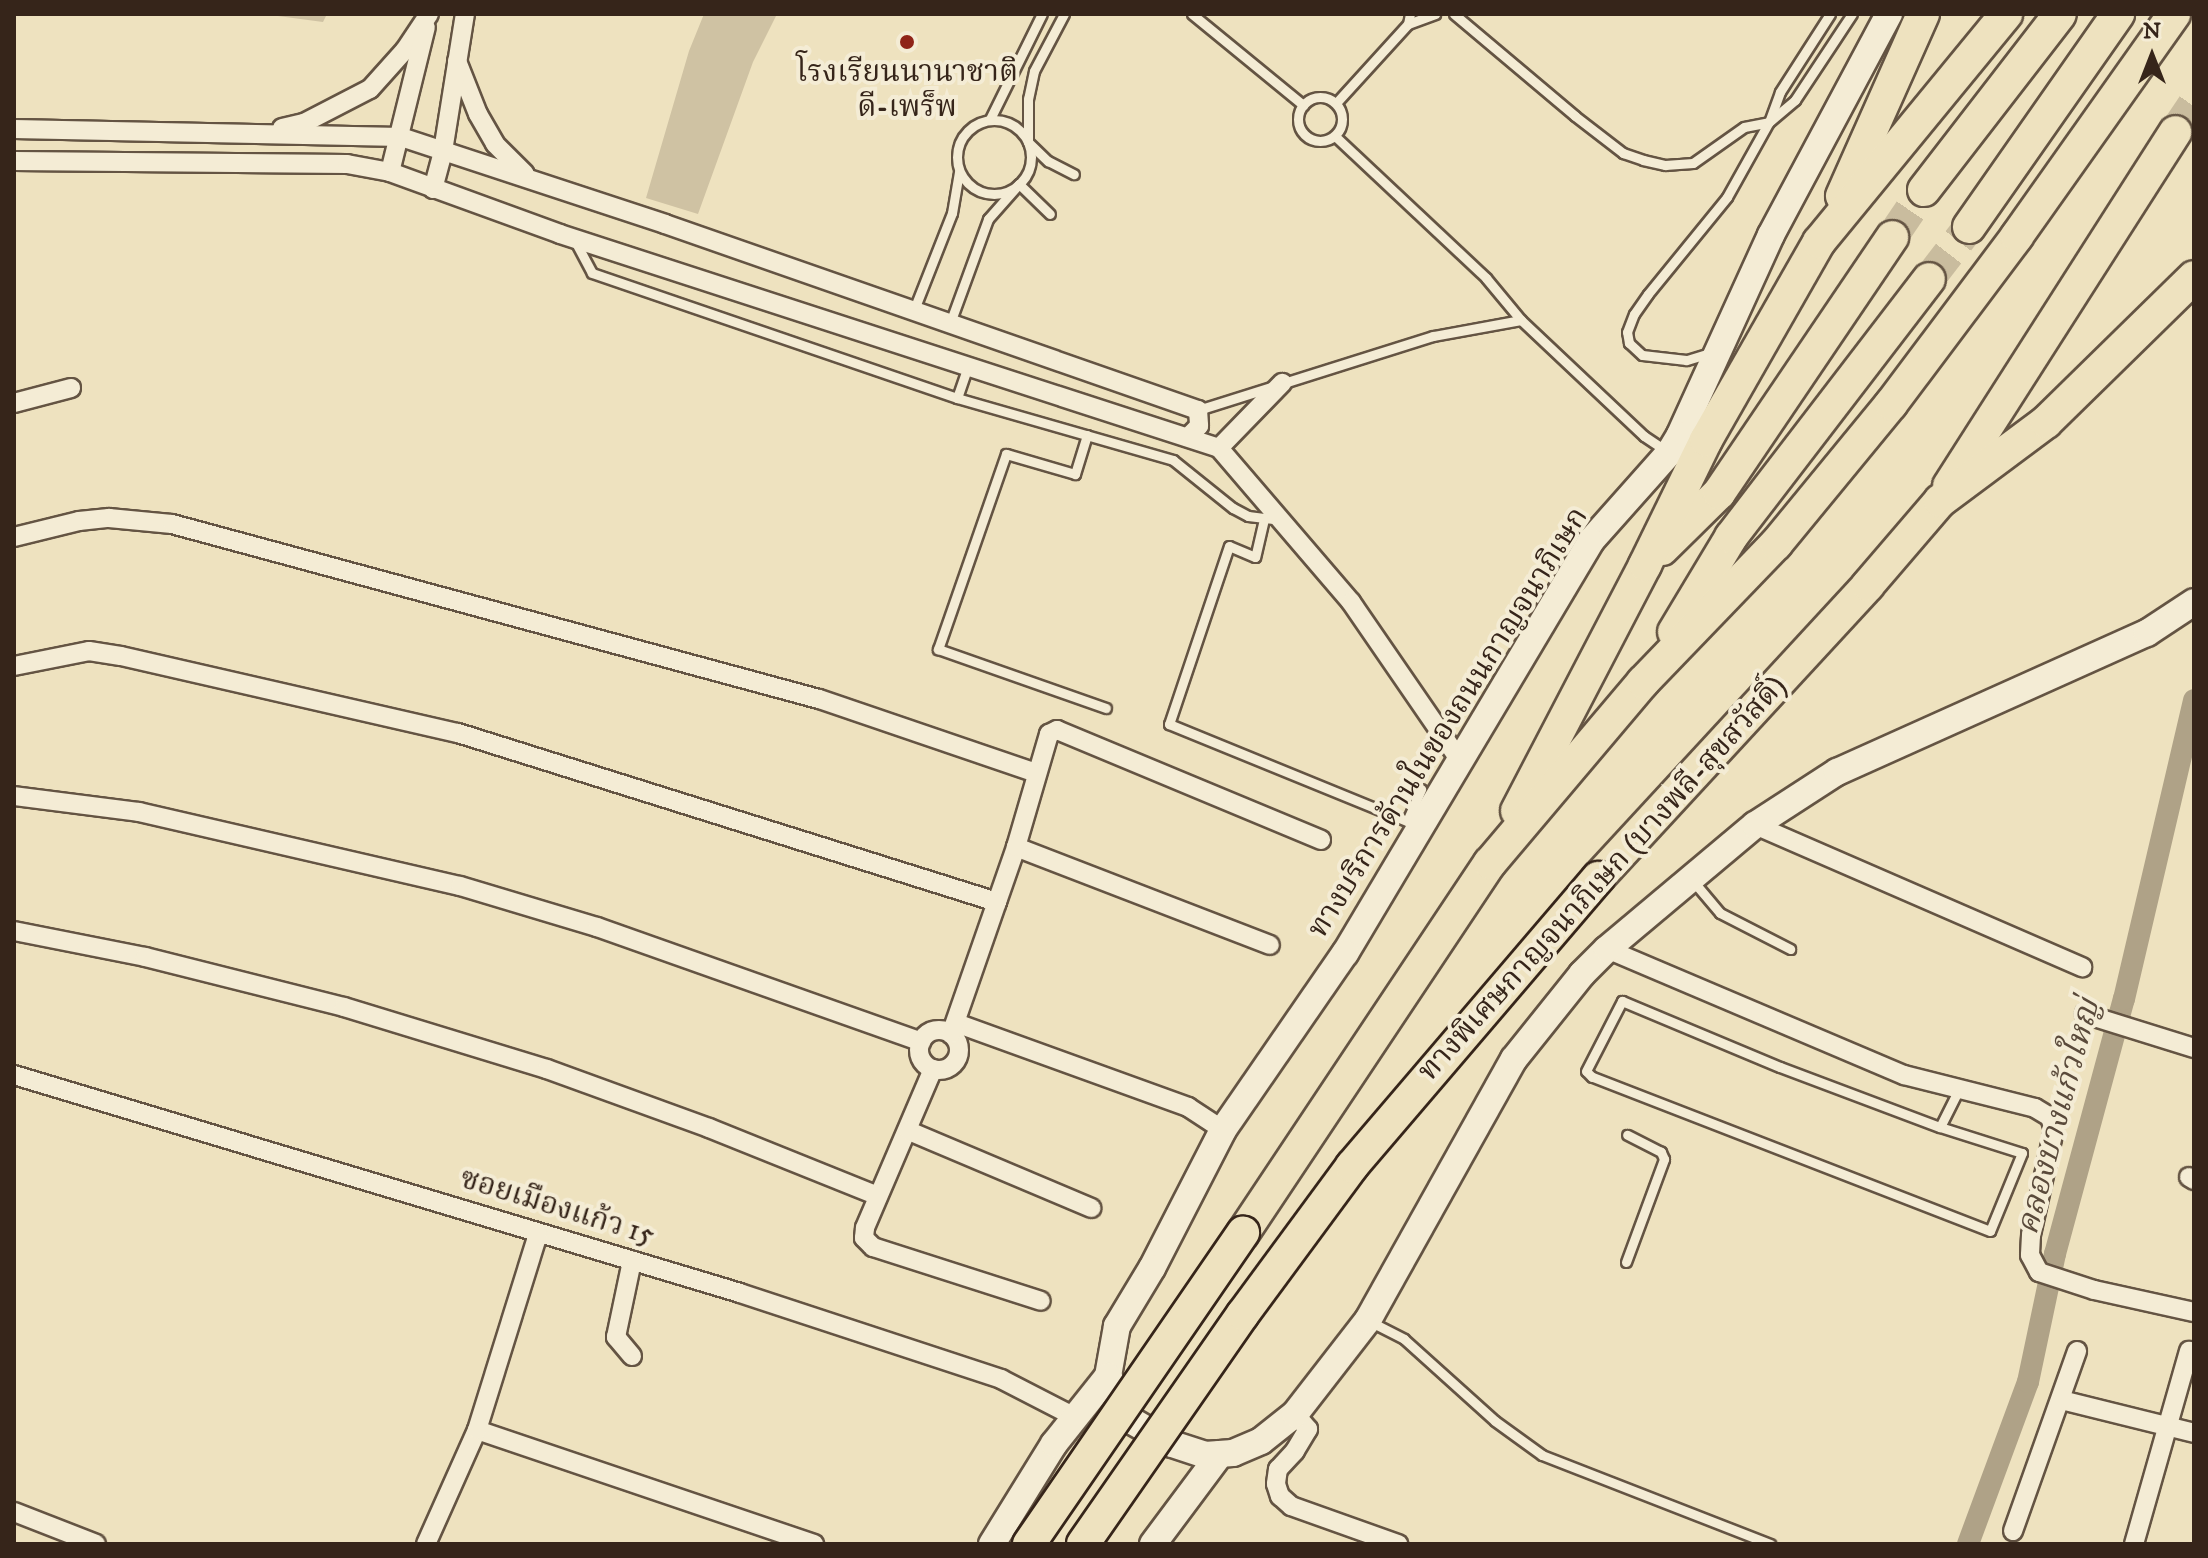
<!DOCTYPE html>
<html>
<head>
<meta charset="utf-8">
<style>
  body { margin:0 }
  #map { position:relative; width:2208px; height:1558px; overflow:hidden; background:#eee2bf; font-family:"IM FELL DW Pica","Noto Serif Thai",serif }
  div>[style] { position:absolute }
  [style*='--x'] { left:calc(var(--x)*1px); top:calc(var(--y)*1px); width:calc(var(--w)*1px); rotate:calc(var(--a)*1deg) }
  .green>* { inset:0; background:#cfc2a3 }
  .canal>* { height:22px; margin:-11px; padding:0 11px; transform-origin:11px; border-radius:11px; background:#afa287 }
  .motorway-tunnel>* { height:32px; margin-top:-16px; transform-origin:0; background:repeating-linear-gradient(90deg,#c9bc9e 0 32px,transparent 0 48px) }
  .roads { filter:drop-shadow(2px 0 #645443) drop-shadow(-2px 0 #645443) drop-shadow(0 2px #645443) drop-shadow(0 -2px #645443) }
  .service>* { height:9px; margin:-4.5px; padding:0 4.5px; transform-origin:4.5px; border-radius:4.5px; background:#f4ecd5 }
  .service>.ring { margin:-4.5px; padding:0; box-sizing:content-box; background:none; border:9px solid #f4ecd5; border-radius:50% }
  .minor>* { height:18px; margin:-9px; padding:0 9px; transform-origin:9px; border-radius:9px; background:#f4ecd5 }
  .minor>.ring { margin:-9px; padding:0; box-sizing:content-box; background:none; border:18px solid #f4ecd5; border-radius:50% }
  .secondary>* { height:26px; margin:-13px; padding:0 13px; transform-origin:13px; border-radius:13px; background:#f4ecd5 }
  .motorway>* { height:32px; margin:-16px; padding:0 16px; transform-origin:16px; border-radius:16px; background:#eee2bf }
  .bridges { filter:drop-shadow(2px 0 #36251a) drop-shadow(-2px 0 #36251a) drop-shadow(0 2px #36251a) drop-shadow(0 -2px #36251a) }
  .motorway-bridge>* { height:32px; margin:-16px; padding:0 16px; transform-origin:16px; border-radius:16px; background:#eee2bf }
  .dots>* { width:22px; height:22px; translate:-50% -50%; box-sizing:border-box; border:4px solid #f4ecd5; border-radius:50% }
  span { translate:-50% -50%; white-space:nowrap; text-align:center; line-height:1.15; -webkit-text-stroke:8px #f4ecd5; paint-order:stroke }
  .poi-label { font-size:30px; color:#36251a }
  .street-label { font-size:30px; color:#36251a }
  .water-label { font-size:32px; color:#5a4a3b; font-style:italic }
  .frame { position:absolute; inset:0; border:16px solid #36251a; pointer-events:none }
  .north { position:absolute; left:2112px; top:16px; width:80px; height:80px; -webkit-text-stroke:6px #f4ecd5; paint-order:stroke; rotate:0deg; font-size:22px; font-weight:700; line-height:32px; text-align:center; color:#36251a }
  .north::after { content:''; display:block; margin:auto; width:28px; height:36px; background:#36251a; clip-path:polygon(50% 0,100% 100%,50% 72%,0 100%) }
</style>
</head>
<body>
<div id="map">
  <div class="green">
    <div style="clip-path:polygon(263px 14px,327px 14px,323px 22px)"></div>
    <div style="clip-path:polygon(704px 14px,777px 14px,753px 62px,698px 214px,646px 198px,689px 51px)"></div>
  </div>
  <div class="canal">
    <div style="--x:1968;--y:1544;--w:173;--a:-69.7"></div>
    <div style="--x:2028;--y:1382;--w:131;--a:-78.1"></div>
    <div style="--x:2055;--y:1254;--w:264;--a:-74.9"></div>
    <div style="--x:2124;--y:999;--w:307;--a:-76.8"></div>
  </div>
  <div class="motorway-tunnel">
    <div style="--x:2175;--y:132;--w:34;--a:-56"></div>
    <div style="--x:1892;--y:237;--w:57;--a:-55.8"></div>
    <div style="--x:1929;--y:279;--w:66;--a:-52.4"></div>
  </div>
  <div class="roads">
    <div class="service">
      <div style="--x:1064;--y:14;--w:64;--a:117.8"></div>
      <div style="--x:1034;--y:71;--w:29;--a:102"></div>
      <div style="--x:1028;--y:99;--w:43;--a:90"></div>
      <div style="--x:1028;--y:142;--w:28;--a:44"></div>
      <div style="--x:1048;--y:161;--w:29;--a:27"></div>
      <div style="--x:1192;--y:14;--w:144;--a:39.3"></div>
      <div style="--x:1454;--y:14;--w:158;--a:40.1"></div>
      <div style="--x:1575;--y:116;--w:61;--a:37.6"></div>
      <div style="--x:1623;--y:153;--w:21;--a:19"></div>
      <div style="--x:1643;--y:160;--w:23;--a:13"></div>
      <div style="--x:1665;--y:165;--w:28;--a:-4"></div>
      <div style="--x:1693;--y:163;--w:62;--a:-35.2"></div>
      <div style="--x:1744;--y:127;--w:25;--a:-11"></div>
      <div style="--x:1830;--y:14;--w:93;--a:122.7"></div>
      <div style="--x:1780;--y:92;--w:32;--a:110"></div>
      <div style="--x:1769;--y:122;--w:34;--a:-40"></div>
      <div style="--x:1795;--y:100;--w:103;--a:-56.5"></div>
      <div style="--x:1408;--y:24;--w:29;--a:-20"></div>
      <div class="ring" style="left:1298px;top:97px;width:35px;height:35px"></div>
      <div style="--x:1336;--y:103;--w:107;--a:-47.7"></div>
      <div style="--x:1408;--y:24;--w:10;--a:-79"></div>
      <div style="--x:990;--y:119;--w:117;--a:-63.7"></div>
      <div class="ring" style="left:957px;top:120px;width:65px;height:65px"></div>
      <div style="--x:1335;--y:136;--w:207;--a:43.2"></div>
      <div style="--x:1486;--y:278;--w:55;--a:50.2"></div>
      <div style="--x:1521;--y:320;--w:169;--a:43.3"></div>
      <div style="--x:1644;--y:436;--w:27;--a:34"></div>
      <div style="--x:574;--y:239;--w:38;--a:62"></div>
      <div style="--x:592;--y:273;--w:386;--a:18.9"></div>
      <div style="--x:957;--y:398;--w:225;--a:16"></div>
      <div style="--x:1173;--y:460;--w:77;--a:38.7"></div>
      <div style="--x:1233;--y:508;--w:17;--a:28"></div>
      <div style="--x:1248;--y:516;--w:32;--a:7"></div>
      <div style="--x:913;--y:312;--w:106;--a:-68.5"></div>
      <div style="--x:952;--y:213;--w:42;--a:-80.3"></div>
      <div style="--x:950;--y:323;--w:111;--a:-69.9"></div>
      <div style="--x:988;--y:219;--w:47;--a:-48.5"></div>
      <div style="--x:1019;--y:184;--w:43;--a:44.1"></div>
      <div style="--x:1713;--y:352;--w:28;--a:163"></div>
      <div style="--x:1686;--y:360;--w:44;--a:-173.5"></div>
      <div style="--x:1642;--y:355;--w:18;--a:-137"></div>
      <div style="--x:1629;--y:343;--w:11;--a:-100"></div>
      <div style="--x:1627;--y:332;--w:19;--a:-69"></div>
      <div style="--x:1634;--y:314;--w:24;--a:-55"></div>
      <div style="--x:1648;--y:294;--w:125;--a:-50.8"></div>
      <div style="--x:1727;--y:197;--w:86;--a:-60.8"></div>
      <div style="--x:957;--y:398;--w:34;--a:-71"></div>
      <div style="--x:1198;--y:410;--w:246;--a:-17.5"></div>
      <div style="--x:1433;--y:336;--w:89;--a:-10.3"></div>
      <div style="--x:1087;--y:435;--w:41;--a:107.1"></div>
      <div style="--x:1075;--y:474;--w:72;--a:-163.8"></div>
      <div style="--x:1006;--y:454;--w:207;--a:109.2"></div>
      <div style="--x:938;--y:649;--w:178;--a:19.4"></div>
      <div style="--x:1264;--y:519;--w:39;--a:103"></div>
      <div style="--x:1255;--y:557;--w:28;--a:-157"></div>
      <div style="--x:1229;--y:546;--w:188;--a:108.6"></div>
      <div style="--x:1169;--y:724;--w:257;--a:22.2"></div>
      <div style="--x:1407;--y:821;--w:35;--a:-66"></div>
      <div style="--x:1693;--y:881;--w:42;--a:49.8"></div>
      <div style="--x:1720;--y:913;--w:79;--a:27.2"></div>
      <div style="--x:1940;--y:1127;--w:86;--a:17.6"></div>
      <div style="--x:2022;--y:1153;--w:84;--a:112.3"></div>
      <div style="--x:1990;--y:1231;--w:427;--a:-158.8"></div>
      <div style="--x:1592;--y:1077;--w:8;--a:-135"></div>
      <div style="--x:1586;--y:1071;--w:79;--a:-62.8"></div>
      <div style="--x:1622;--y:1001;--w:171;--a:22.7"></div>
      <div style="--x:1780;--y:1067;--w:171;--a:20.6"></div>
      <div style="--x:1940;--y:1127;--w:40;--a:-63.4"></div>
      <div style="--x:1626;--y:1262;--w:110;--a:-69.7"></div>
      <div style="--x:1664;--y:1159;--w:8;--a:-113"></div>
      <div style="--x:1661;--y:1152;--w:38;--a:-153"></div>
      <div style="--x:1371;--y:1322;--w:37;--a:27"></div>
      <div style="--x:1404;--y:1339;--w:122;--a:42"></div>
      <div style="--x:1495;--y:1421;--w:58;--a:35.9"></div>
      <div style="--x:1542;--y:1455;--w:245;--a:21.3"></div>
    </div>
    <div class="minor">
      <div style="--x:457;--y:61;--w:57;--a:68.4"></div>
      <div style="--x:478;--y:114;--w:34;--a:60"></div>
      <div style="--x:495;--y:144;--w:42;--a:45"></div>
      <div style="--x:282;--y:128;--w:23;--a:-13"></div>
      <div style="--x:304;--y:123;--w:74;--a:-27.3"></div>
      <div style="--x:370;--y:89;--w:52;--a:-48.1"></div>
      <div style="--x:405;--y:50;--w:43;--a:-56.3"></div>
      <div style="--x:14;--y:129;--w:387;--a:1.2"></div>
      <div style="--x:401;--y:137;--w:278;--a:18.2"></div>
      <div style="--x:665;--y:224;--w:565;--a:19.24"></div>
      <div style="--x:1198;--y:410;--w:16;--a:86"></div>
      <div style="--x:1199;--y:426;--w:16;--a:135"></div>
      <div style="--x:14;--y:161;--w:333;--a:0.5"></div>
      <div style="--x:347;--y:164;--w:44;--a:10.5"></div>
      <div style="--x:390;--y:172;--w:181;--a:20"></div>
      <div style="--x:560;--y:234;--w:693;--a:17.99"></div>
      <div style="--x:1219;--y:448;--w:203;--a:49.4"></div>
      <div style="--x:1351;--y:602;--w:191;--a:55.5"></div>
      <div style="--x:390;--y:172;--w:149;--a:-76.1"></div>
      <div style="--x:433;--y:189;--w:39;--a:-75"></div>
      <div style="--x:443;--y:151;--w:139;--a:-80.9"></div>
      <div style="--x:14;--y:403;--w:59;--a:-14.7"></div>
      <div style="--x:1219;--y:448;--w:91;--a:-45.9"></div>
      <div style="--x:14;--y:537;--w:67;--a:-13.8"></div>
      <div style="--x:79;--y:521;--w:30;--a:-6"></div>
      <div style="--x:109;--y:518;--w:63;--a:5.4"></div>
      <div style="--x:172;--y:524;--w:670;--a:15.14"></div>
      <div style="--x:819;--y:699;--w:229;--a:18.8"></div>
      <div style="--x:14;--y:666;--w:76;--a:-11.3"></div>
      <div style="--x:89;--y:651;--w:32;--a:9"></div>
      <div style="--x:121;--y:656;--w:346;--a:12.9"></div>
      <div style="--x:458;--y:733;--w:565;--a:17.41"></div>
      <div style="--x:14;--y:796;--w:126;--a:7.3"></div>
      <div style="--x:139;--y:812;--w:329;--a:13"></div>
      <div style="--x:460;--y:886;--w:143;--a:16.7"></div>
      <div style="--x:597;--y:927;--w:344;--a:19.5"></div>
      <div style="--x:1755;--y:825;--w:357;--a:23.5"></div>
      <div style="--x:1016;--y:847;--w:272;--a:21.1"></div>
      <div style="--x:14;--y:931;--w:134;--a:11.2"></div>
      <div style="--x:145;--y:957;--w:205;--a:14.1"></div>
      <div style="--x:344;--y:1007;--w:212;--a:17"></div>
      <div style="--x:547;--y:1069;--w:172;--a:20"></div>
      <div style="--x:709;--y:1128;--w:182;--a:21.9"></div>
      <div style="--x:1607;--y:949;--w:323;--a:23"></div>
      <div style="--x:1904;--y:1075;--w:135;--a:14.1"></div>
      <div style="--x:2035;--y:1108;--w:17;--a:31"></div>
      <div style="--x:2050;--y:1117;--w:14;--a:73"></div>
      <div style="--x:2054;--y:1130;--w:107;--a:102.4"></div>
      <div style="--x:2031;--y:1235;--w:20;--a:93"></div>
      <div style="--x:2030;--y:1255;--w:19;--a:62"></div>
      <div style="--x:2039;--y:1272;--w:58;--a:18.1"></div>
      <div style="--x:2094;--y:1290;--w:102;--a:12.4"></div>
      <div style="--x:2085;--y:1014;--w:114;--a:17.3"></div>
      <div style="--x:956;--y:1023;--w:247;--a:19.9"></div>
      <div style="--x:1188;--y:1107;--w:42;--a:33.3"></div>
      <div class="ring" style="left:919px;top:1030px;width:22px;height:22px"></div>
      <div style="--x:951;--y:1034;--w:198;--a:-70.8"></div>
      <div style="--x:1016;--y:847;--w:118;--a:-73.7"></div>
      <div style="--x:1049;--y:734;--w:9;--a:-27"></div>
      <div style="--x:1057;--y:730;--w:286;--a:22.6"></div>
      <div style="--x:933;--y:1069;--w:173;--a:113.2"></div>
      <div style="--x:865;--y:1228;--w:10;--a:96"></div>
      <div style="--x:864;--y:1238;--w:13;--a:45"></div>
      <div style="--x:873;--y:1247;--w:176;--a:17.8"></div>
      <div style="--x:14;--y:1075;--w:758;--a:16.71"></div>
      <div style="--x:740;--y:1293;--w:275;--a:18.2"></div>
      <div style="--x:1001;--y:1379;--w:83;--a:27.2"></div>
      <div style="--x:909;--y:1131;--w:198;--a:22.9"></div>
      <div style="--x:2189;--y:1177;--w:6;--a:31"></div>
      <div style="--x:632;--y:1356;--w:25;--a:-130"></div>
      <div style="--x:616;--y:1337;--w:78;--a:-78.1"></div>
      <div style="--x:2061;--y:1400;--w:137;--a:13.9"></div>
      <div style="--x:1295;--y:1414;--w:20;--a:49"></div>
      <div style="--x:1308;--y:1429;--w:26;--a:121"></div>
      <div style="--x:1295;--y:1451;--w:25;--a:133"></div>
      <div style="--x:1278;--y:1469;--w:15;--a:98"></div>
      <div style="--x:1276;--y:1484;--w:13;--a:72"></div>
      <div style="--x:1280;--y:1496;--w:15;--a:42"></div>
      <div style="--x:1291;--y:1506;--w:114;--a:19.6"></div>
      <div style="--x:477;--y:1430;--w:356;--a:18.7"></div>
      <div style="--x:14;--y:1512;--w:88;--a:21.3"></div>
      <div style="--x:2013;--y:1531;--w:191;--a:-70.4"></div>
      <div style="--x:426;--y:1544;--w:125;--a:-65.9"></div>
      <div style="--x:477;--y:1430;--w:205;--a:-72.7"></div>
      <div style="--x:2134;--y:1544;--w:201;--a:-74.1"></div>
    </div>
    <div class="secondary">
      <div style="--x:1889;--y:14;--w:251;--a:118.1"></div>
      <div style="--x:1771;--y:235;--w:220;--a:114.5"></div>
      <div style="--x:1680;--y:435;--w:21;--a:121"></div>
      <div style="--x:1669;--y:453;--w:118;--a:131.6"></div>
      <div style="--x:1591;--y:541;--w:480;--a:120.8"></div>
      <div style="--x:1345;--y:953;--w:215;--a:124.6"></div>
      <div style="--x:1223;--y:1130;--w:155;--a:117.2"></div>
      <div style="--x:1152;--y:1268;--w:68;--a:121.1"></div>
      <div style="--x:1117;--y:1326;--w:51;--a:100.2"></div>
      <div style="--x:1108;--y:1376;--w:51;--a:61.9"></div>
      <div style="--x:1132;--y:1421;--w:46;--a:29.9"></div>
      <div style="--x:1172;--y:1444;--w:35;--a:18"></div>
      <div style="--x:1205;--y:1455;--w:28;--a:-4"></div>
      <div style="--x:1233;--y:1453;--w:30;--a:-23"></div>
      <div style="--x:1261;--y:1441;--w:43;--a:-38.5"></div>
      <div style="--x:1295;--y:1414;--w:119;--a:-52.2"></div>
      <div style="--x:1368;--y:1320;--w:299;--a:-60.8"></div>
      <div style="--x:1514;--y:1059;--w:109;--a:-51.3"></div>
      <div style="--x:1582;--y:974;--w:35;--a:-45"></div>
      <div style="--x:1607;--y:949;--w:193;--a:-40"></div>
      <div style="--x:1755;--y:825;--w:98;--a:-32.9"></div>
      <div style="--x:1837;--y:772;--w:340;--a:-24.2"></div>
      <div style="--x:2147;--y:633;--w:56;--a:-33.4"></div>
      <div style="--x:992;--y:1544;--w:118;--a:-58.2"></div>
      <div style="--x:1054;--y:1444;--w:87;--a:-51.5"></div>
      <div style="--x:1153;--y:1544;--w:112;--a:-53.3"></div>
    </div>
    <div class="motorway">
      <div style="--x:1924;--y:190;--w:222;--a:-52.3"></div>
      <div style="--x:1842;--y:196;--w:199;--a:-66"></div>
      <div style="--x:1969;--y:227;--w:260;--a:-55"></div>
      <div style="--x:1949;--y:486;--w:420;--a:-57.4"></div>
      <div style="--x:1662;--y:549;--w:80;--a:-44.5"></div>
      <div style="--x:1719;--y:493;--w:309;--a:-55.9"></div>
      <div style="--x:1674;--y:632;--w:111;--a:-59"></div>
      <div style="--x:1731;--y:537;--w:325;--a:-52.5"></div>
      <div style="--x:1517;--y:811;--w:277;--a:-62.5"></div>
      <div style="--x:1645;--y:565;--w:139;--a:-64"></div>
      <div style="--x:1706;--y:440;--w:228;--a:-60.3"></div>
      <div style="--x:1819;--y:242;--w:295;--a:-50.6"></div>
      <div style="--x:1598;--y:878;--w:398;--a:-47.3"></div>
      <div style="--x:1868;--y:585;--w:111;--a:-49.4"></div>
      <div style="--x:1940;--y:501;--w:132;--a:-36.7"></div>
      <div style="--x:2046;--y:422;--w:207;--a:-44.4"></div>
      <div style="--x:1243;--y:1233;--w:445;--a:-56.3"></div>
      <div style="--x:1490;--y:863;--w:237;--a:-49.8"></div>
      <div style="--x:1643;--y:682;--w:192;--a:-46.1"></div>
      <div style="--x:1776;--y:544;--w:181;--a:-50.6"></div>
      <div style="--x:1891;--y:404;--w:210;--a:-53.1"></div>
      <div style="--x:2017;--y:236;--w:272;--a:-54.7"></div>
    </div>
  </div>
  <div class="bridges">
    <div class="motorway-bridge">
      <div style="--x:1029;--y:1544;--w:378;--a:-55.5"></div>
      <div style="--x:1083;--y:1544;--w:280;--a:-55.2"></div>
      <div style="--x:1243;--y:1314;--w:184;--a:-53.6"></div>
      <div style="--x:1352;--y:1166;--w:379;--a:-49.5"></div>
    </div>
  </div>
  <div class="dots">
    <div style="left:907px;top:42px;background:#8f2418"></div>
  </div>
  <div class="poi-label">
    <span style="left:907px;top:90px">โรงเรียนนานาชาติ<br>ดี-เพร็พ</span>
  </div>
  <div class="street-label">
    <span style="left:1449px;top:723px;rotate:-58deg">ทางบริการด้านในของถนนกาญจนาภิเษก</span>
    <span style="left:1603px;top:879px;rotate:-48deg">ทางพิเศษกาญจนาภิเษก (บางพลี-สุขสวัสดิ์)</span>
    <span style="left:557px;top:1208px;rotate:17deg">ซอยเมืองแก้ว 15</span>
  </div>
  <div class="water-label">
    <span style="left:2059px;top:1117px;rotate:-75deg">คลองบางแก้วใหญ่</span>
  </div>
  <div class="frame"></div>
  <div class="north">N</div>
</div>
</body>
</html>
